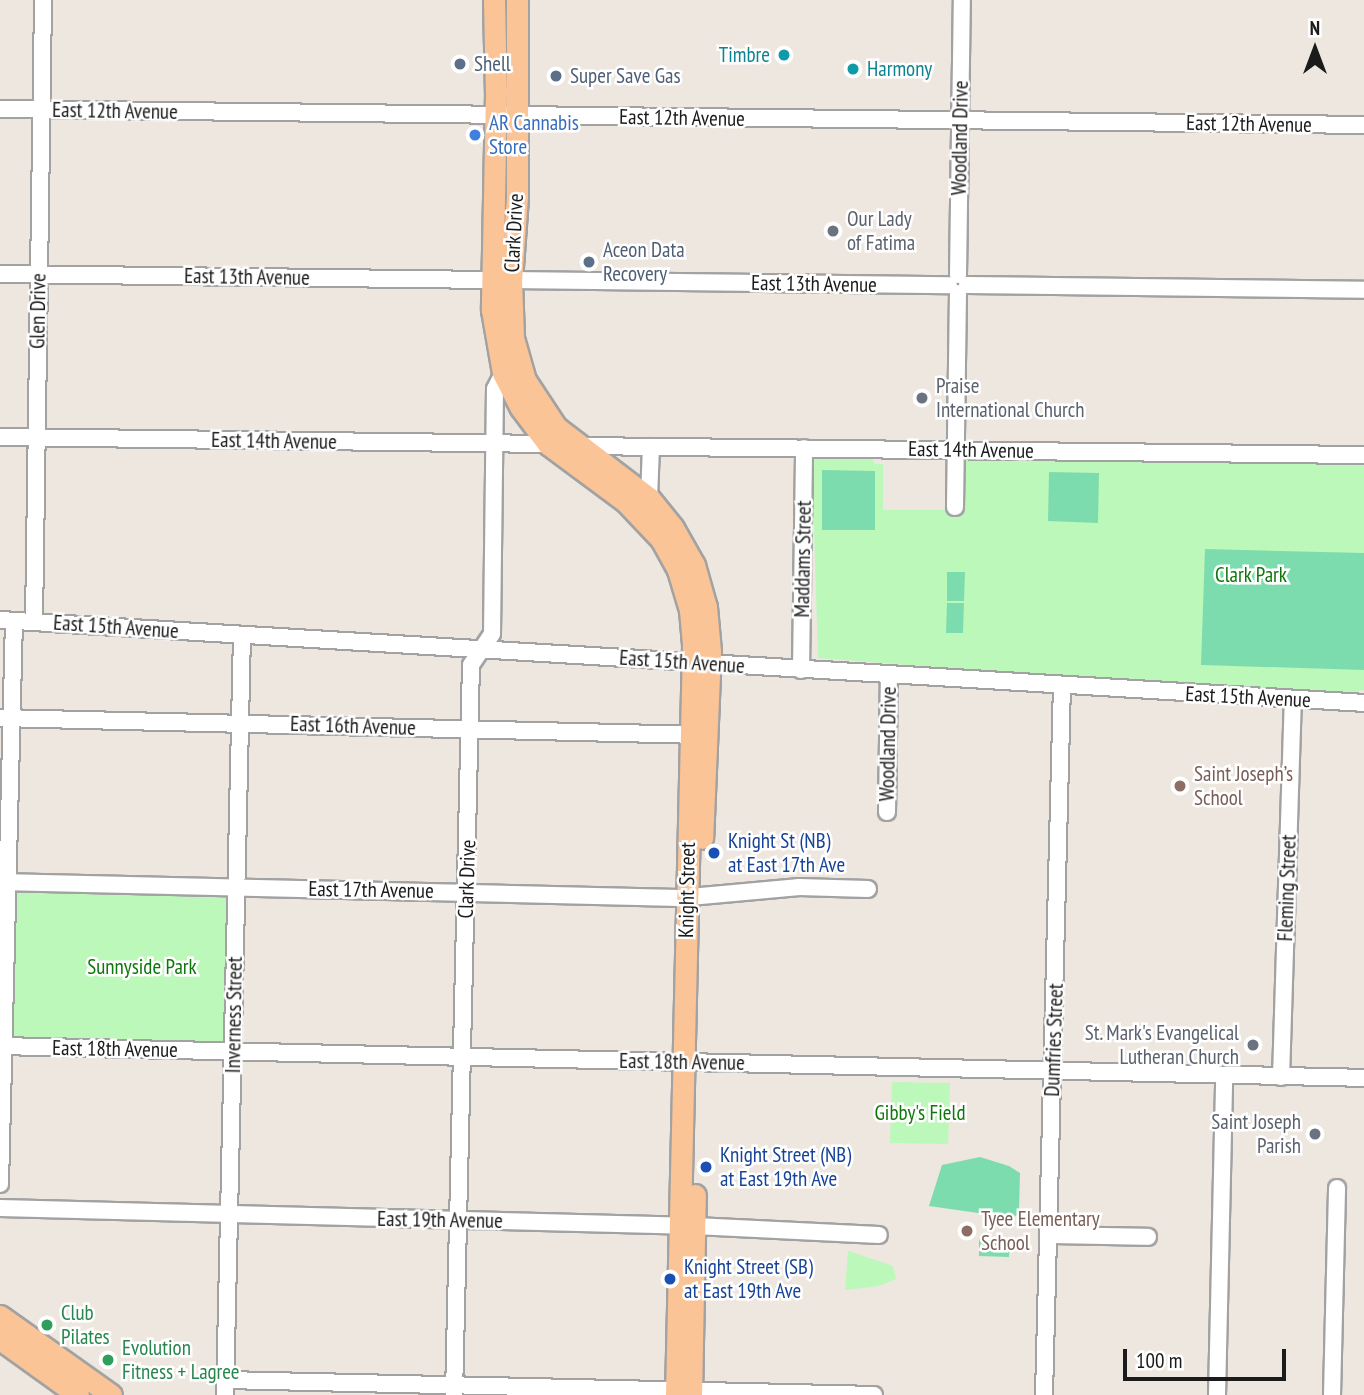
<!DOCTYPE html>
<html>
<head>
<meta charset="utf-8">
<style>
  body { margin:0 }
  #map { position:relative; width:1364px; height:1395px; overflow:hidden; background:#ede7e0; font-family:"PT Sans Narrow",sans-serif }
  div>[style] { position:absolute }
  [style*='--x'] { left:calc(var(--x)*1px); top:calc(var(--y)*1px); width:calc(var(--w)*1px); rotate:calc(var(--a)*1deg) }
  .park>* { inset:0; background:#bdf8bb }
  .pitch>* { inset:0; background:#7ddcad }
  .roads { filter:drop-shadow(2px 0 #a2a2a2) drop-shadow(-2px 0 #a2a2a2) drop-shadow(0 2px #a2a2a2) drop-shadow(0 -2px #a2a2a2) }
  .minor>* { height:16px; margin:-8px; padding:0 8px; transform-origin:8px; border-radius:8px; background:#fff }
  .major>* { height:21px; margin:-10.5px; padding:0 10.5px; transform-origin:10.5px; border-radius:10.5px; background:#fbc497 }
  .dots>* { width:19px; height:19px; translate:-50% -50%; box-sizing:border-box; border:4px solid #fff; border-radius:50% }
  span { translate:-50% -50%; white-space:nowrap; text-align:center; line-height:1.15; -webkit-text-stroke:5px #fff; paint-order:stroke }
  .culture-label { font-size:21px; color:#0d838f }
  .right { translate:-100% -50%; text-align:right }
  .left { translate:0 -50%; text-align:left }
  .service-label { font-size:21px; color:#4e5e75 }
  .street-label { font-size:21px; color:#1b1b1b }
  .shop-label { font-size:21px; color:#366cbe }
  .worship-label { font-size:21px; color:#5b616d }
  .park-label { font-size:21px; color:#0f760c }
  .education-label { font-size:21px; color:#785e54 }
  .transit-label { font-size:21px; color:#164399 }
  .leisure-label { font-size:21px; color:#27864d }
  .north { position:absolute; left:1280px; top:14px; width:70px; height:70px; -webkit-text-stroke:5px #fff; paint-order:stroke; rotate:0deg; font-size:19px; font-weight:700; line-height:28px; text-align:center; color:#1b1b1b }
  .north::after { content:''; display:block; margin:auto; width:24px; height:32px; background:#1b1b1b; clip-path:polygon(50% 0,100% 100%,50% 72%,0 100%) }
  .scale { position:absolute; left:1123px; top:1349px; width:163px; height:32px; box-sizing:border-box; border:4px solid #1b1b1b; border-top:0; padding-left:9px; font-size:21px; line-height:24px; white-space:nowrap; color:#1b1b1b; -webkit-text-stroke:5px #fff; paint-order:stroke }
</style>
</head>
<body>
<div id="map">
  <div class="park">
    <div style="clip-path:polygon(965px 456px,1364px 464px,1364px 690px,1345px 694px,1091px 678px,1085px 680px,1041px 678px,1037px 675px,818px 658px,812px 465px,815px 458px,871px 457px,875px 464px,883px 464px,883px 510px,963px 510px,961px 461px)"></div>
    <div style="clip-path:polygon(5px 888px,225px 894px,229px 900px,226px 1037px,223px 1042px,4px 1039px)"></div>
    <div style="clip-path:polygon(892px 1082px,950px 1083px,948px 1144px,890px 1143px)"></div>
    <div style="clip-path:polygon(848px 1251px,893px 1266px,896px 1279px,879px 1286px,845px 1290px)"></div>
  </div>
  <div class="pitch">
    <div style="clip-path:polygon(822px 470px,875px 471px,875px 530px,822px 530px)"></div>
    <div style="clip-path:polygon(1049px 472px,1099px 473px,1098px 523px,1048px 521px)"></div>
    <div style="clip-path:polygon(1205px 549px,1364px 553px,1364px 670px,1201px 665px)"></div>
    <div style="clip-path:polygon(947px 572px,965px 572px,964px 601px,947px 601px)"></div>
    <div style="clip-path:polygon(947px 603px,964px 603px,963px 633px,946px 633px)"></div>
    <div style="clip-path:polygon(980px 1157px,1009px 1166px,1020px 1173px,1019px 1213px,1013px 1218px,929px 1206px,942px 1165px)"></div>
    <div style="clip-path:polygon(979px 1238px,1010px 1239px,1009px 1257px,979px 1256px)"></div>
  </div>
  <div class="roads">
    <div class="minor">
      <div style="--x:0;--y:109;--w:1364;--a:0.67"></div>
      <div style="--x:0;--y:274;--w:493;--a:0.7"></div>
      <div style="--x:958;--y:275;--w:275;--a:-89.2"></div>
      <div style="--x:511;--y:280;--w:438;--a:0.7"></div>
      <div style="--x:967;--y:285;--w:397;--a:0.7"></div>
      <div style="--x:0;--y:437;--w:548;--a:0.73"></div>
      <div style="--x:579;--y:446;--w:785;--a:0.66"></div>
      <div style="--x:649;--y:498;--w:51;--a:-87.8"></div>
      <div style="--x:955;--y:507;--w:214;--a:-89.2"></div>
      <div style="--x:0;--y:620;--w:1367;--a:3.48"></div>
      <div style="--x:34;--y:622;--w:622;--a:-89.17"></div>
      <div style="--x:801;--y:670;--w:222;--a:-89.2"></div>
      <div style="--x:0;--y:718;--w:701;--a:1.39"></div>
      <div style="--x:887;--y:812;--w:136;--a:-89.2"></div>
      <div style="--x:0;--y:882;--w:679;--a:1.35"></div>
      <div style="--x:679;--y:898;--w:121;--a:-5.2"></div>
      <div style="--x:799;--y:887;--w:69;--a:1.7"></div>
      <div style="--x:0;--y:1046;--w:1364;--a:1.34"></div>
      <div style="--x:1281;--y:1077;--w:378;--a:-88.2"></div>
      <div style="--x:0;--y:1184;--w:563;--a:-88.58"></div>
      <div style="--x:0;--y:1208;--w:695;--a:1.48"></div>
      <div style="--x:695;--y:1226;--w:184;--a:2.8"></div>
      <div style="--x:1048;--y:1235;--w:100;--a:1.1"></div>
      <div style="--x:225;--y:1380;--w:649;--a:1.32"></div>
      <div style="--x:225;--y:1395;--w:760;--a:-88.72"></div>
      <div style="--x:454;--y:1395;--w:730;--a:-88.67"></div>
      <div style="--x:471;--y:665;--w:37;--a:-56"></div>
      <div style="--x:492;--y:634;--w:245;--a:-89.3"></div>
      <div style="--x:495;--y:389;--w:18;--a:-63"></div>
      <div style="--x:1044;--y:1395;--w:709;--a:-88.55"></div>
      <div style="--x:1217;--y:1395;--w:320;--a:-88.7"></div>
      <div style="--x:1332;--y:1395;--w:207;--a:-88.6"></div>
    </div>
    <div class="major">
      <div style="--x:494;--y:0;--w:93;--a:88.8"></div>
      <div style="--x:496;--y:93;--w:217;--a:91.1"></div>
      <div style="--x:492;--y:310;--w:64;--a:80.1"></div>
      <div style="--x:503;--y:373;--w:39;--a:63"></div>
      <div style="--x:521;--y:408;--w:45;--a:53.1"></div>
      <div style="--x:548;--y:444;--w:97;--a:36.6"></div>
      <div style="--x:626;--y:502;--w:51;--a:46.6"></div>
      <div style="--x:661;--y:539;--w:35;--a:61"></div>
      <div style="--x:678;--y:570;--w:42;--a:73.3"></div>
      <div style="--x:690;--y:610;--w:36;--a:85"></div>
      <div style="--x:693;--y:646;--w:749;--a:91.3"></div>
      <div style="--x:517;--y:0;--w:197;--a:90"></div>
      <div style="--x:517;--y:197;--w:83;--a:94.1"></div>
      <div style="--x:511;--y:280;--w:58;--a:88"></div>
      <div style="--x:513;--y:338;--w:44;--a:74.1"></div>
      <div style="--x:525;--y:380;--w:56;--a:56.6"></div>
      <div style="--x:556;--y:427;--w:117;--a:37.4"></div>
      <div style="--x:649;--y:498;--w:38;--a:51"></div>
      <div style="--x:673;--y:528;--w:43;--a:60.4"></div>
      <div style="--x:694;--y:565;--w:44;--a:74.1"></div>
      <div style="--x:706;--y:607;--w:44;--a:84.8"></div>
      <div style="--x:710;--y:651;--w:187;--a:92.4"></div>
      <div style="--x:0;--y:1316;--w:136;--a:35.4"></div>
      <div style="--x:0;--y:1339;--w:96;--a:35.7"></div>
      <div style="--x:691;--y:1395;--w:200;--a:-88.9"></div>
    </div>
  </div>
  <div class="dots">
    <div style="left:784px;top:55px;background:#0f9aa8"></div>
    <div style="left:460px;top:64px;background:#5c6f8a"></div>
    <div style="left:853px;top:69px;background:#0f9aa8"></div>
    <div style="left:556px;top:76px;background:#5c6f8a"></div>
    <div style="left:475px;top:135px;background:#3f7fe0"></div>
    <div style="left:833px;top:231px;background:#6b7280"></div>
    <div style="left:589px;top:262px;background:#5c6f8a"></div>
    <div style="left:922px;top:398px;background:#6b7280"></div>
    <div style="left:1180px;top:786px;background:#8d6e63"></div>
    <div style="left:714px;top:853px;background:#1a4fb4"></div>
    <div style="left:1253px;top:1045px;background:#6b7280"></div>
    <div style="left:1315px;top:1134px;background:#6b7280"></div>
    <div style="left:706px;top:1167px;background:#1a4fb4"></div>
    <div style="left:967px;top:1231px;background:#8d6e63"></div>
    <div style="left:670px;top:1279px;background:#1a4fb4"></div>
    <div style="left:47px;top:1325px;background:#2e9e5b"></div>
    <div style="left:108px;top:1360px;background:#2e9e5b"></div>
  </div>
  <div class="culture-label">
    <span class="right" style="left:770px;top:55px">Timbre</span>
    <span class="left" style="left:867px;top:69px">Harmony</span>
  </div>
  <div class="service-label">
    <span class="left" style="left:474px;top:64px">Shell</span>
    <span class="left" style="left:570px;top:76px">Super Save Gas</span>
    <span class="left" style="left:603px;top:262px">Aceon Data<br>Recovery</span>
  </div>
  <div class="street-label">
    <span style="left:115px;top:111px;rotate:1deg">East 12th Avenue</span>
    <span style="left:682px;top:118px;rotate:1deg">East 12th Avenue</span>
    <span style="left:1249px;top:124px;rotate:1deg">East 12th Avenue</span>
    <span style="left:960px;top:138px;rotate:-89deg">Woodland Drive</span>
    <span style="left:514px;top:233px;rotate:-87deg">Clark Drive</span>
    <span style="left:247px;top:277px;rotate:1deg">East 13th Avenue</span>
    <span style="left:814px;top:284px;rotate:1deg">East 13th Avenue</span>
    <span style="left:38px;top:311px;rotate:-89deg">Glen Drive</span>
    <span style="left:274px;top:441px;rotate:1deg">East 14th Avenue</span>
    <span style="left:971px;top:450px;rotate:1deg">East 14th Avenue</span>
    <span style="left:803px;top:559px;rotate:-89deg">Maddams Street</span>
    <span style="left:116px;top:627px;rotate:4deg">East 15th Avenue</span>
    <span style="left:682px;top:662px;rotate:4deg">East 15th Avenue</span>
    <span style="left:1248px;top:697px;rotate:3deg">East 15th Avenue</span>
    <span style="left:353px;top:726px;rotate:2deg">East 16th Avenue</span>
    <span style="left:888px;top:744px;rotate:-89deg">Woodland Drive</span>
    <span style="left:467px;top:879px;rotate:-88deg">Clark Drive</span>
    <span style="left:1287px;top:888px;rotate:-88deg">Fleming Street</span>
    <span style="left:371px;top:890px;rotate:1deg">East 17th Avenue</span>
    <span style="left:687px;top:890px;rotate:-89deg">Knight Street</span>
    <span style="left:234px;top:1015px;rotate:-89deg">Inverness Street</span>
    <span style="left:1054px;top:1040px;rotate:-88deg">Dumfries Street</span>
    <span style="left:115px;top:1049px;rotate:1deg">East 18th Avenue</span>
    <span style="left:682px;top:1062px;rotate:1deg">East 18th Avenue</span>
    <span style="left:440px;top:1220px;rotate:1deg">East 19th Avenue</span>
  </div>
  <div class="shop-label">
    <span class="left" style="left:489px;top:135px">AR Cannabis<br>Store</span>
  </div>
  <div class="worship-label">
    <span class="left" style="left:847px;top:231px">Our Lady<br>of Fatima</span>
    <span class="left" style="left:936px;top:398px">Praise<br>International Church</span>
    <span class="right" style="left:1239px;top:1045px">St. Mark's Evangelical<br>Lutheran Church</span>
    <span class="right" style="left:1301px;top:1134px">Saint Joseph<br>Parish</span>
  </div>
  <div class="park-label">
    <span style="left:1251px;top:575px">Clark Park</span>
    <span style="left:142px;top:967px">Sunnyside Park</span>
    <span style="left:920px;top:1113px">Gibby's Field</span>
  </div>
  <div class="education-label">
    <span class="left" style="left:1194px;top:786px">Saint Joseph’s<br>School</span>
    <span class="left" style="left:981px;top:1231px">Tyee Elementary<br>School</span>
  </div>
  <div class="transit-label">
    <span class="left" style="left:728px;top:853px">Knight St (NB)<br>at East 17th Ave</span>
    <span class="left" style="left:720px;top:1167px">Knight Street (NB)<br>at East 19th Ave</span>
    <span class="left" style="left:684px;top:1279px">Knight Street (SB)<br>at East 19th Ave</span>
  </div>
  <div class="leisure-label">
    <span class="left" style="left:61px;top:1325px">Club<br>Pilates</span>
    <span class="left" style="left:122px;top:1360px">Evolution<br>Fitness + Lagree</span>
  </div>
  <div class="north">N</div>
  <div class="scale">100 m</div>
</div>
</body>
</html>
